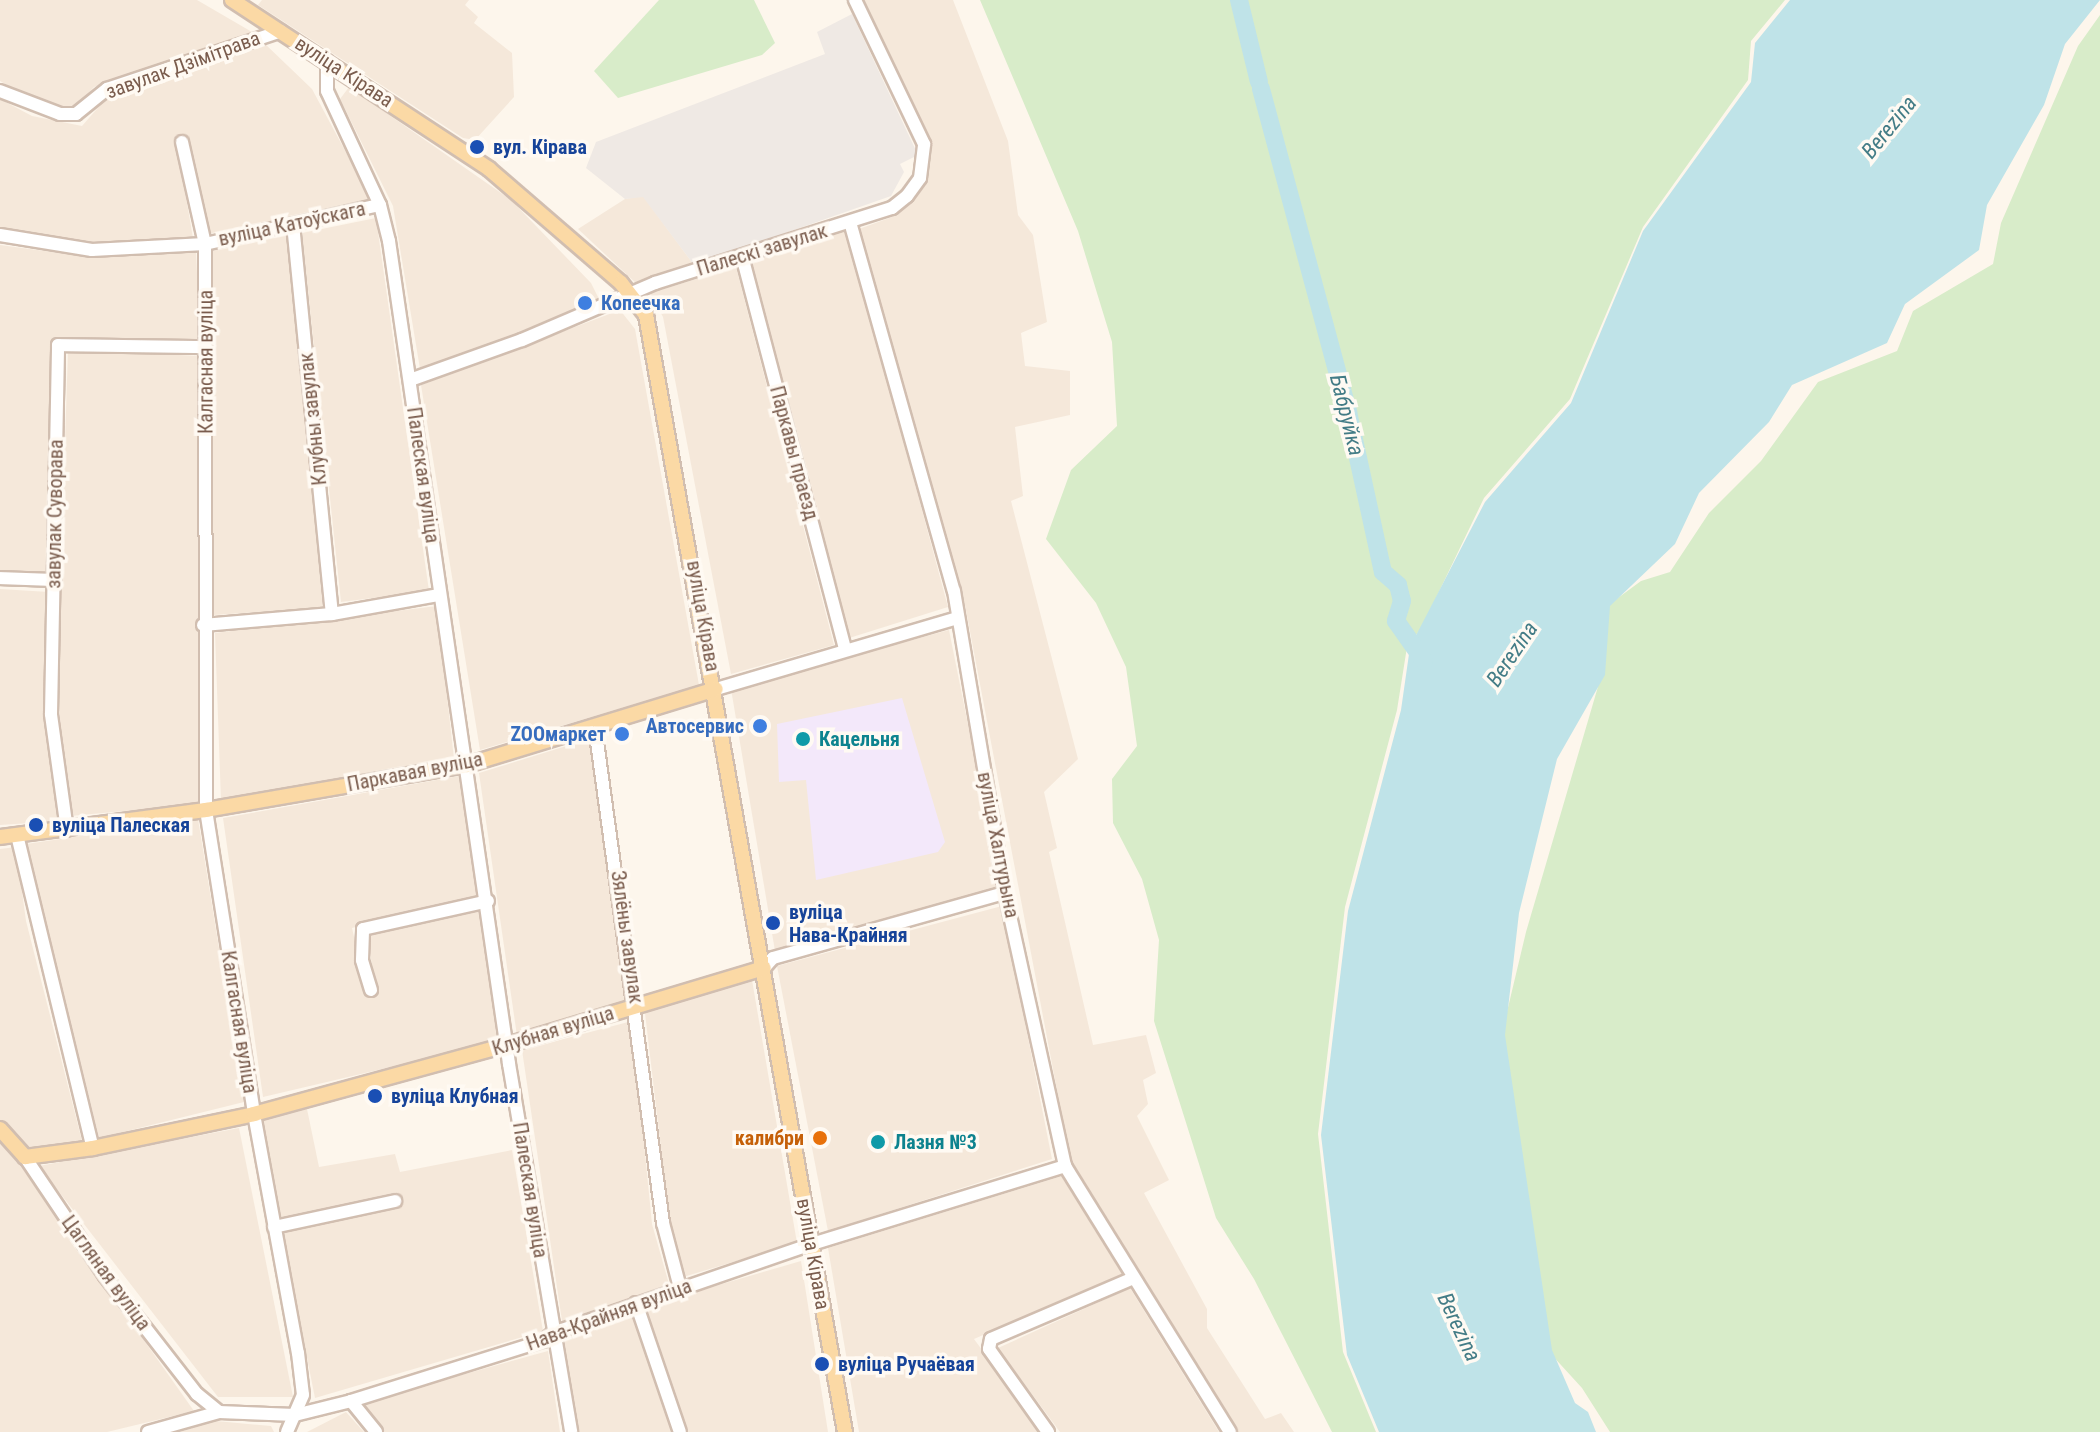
<!DOCTYPE html>
<html>
<head>
<meta charset="utf-8">
<style>
  body { margin:0 }
  #map { position:relative; width:2100px; height:1432px; overflow:hidden; background:#fdf6ec; font-family:"Roboto Condensed",sans-serif }
  div>[style] { position:absolute }
  [style*='--x'] { left:calc(var(--x)*1px); top:calc(var(--y)*1px); width:calc(var(--w)*1px); rotate:calc(var(--a)*1deg) }
  .residential>* { inset:0; background:#f5e8da }
  .industrial>* { inset:0; background:#efe9e4 }
  .education>* { inset:0; background:#f3e8fa }
  .green>* { inset:0; background:#d8ecc9 }
  .water>* { inset:0; background:#bfe3e8 }
  .river>* { height:18px; margin:-9px; padding:0 9px; transform-origin:9px; border-radius:9px; background:#bfe3e8 }
  .roads { filter:drop-shadow(2px 0 #d1beb0) drop-shadow(-2px 0 #d1beb0) drop-shadow(0 2px #d1beb0) drop-shadow(0 -2px #d1beb0) }
  .minor>* { height:12px; margin:-6px; padding:0 6px; transform-origin:6px; border-radius:6px; background:#fff }
  .major>* { height:14px; margin:-7px; padding:0 7px; transform-origin:7px; border-radius:7px; background:#fbd9a5 }
  .dots>* { width:22px; height:22px; translate:-50% -50%; box-sizing:border-box; border:4px solid #fffaf3; border-radius:50% }
  span { translate:-50% -50%; white-space:nowrap; text-align:center; line-height:1.15; -webkit-text-stroke:7px #fffaf3; paint-order:stroke }
  .street-label { font-size:20px; color:#7a5c4d }
  .transit-label { font-size:20px; color:#164399; font-weight:700 }
  .left { translate:0 -50%; text-align:left }
  .shop-label { font-size:20px; color:#366cbe; font-weight:700 }
  .right { translate:-100% -50%; text-align:right }
  .culture-label { font-size:20px; color:#0d838f; font-weight:700 }
  .food-label { font-size:20px; color:#c56008; font-weight:700 }
  .water-label { font-size:22px; color:#437c86; font-style:italic }
</style>
</head>
<body>
<div id="map">
  <div class="residential">
    <div style="clip-path:polygon(0 0,197px 0,252px 32px,94px 87px,73px 110px,36px 101px,0 81px)"></div>
    <div style="clip-path:polygon(262px 0,469px 0,465px 5px,478px 17px,474px 23px,512px 53px,514px 97px,475px 140px,463px 138px,258px 5px)"></div>
    <div style="clip-path:polygon(861px 0,953px 0,1008px 141px,1018px 215px,1033px 235px,1047px 322px,1021px 333px,1025px 366px,1070px 371px,1070px 415px,1015px 427px,1023px 496px,1011px 501px,1078px 759px,1044px 792px,1057px 848px,1049px 852px,1093px 1045px,1146px 1035px,1156px 1073px,1143px 1080px,1148px 1104px,1137px 1116px,1169px 1180px,1144px 1193px,1207px 1309px,1207px 1328px,1265px 1419px,1281px 1413px,1294px 1432px,1234px 1432px,1071px 1164px,965px 605px,859px 229px,892px 217px,923px 188px,932px 149px)"></div>
    <div style="clip-path:polygon(263px 42px,312px 89px,372px 201px,207px 234px,186px 137px,176px 139px,193px 238px,87px 244px,0 229px,0 99px,32px 116px,82px 126px,110px 94px)"></div>
    <div style="clip-path:polygon(349px 87px,511px 200px,591px 283px,601px 303px,420px 369px,393px 206px,340px 99px)"></div>
    <div style="clip-path:polygon(643px 196px,694px 265px,638px 285px,578px 229px,625px 199px)"></div>
    <div style="clip-path:polygon(376px 218px,429px 591px,341px 602px,302px 233px)"></div>
    <div style="clip-path:polygon(847px 231px,948px 607px,846px 639px,747px 262px)"></div>
    <div style="clip-path:polygon(287px 235px,323px 608px,213px 615px,212px 251px)"></div>
    <div style="clip-path:polygon(0 245px,82px 256px,196px 251px,200px 340px,54px 338px,48px 573px,0 571px)"></div>
    <div style="clip-path:polygon(736px 267px,834px 645px,731px 674px,663px 317px,650px 293px)"></div>
    <div style="clip-path:polygon(620px 310px,635px 329px,699px 685px,480px 750px,421px 385px)"></div>
    <div style="clip-path:polygon(68px 350px,201px 356px,202px 804px,70px 816px,57px 690px)"></div>
    <div style="clip-path:polygon(0 589px,49px 592px,43px 712px,61px 821px,0 825px)"></div>
    <div style="clip-path:polygon(437px 606px,454px 759px,221px 801px,215px 633px)"></div>
    <div style="clip-path:polygon(949px 630px,1001px 889px,775px 951px,731px 689px)"></div>
    <div style="clip-path:polygon(589px 739px,625px 1003px,517px 1036px,479px 773px)"></div>
    <div style="clip-path:polygon(459px 776px,480px 895px,352px 928px,366px 990px,376px 989px,367px 935px,482px 911px,497px 1042px,263px 1097px,223px 818px)"></div>
    <div style="clip-path:polygon(198px 819px,244px 1102px,99px 1138px,26px 844px)"></div>
    <div style="clip-path:polygon(16px 847px,26px 921px,82px 1141px,24px 1148px,0 1121px,0 849px)"></div>
    <div style="clip-path:polygon(1002px 906px,1052px 1159px,828px 1231px,777px 966px)"></div>
    <div style="clip-path:polygon(752px 980px,797px 1243px,683px 1277px,669px 1216px,645px 1013px)"></div>
    <div style="clip-path:polygon(632px 1021px,652px 1224px,669px 1284px,562px 1321px,522px 1050px)"></div>
    <div style="clip-path:polygon(307px 1109px,319px 1167px,395px 1154px,400px 1172px,512px 1150px,543px 1331px,315px 1398px,282px 1232px,396px 1209px,393px 1193px,282px 1220px,260px 1121px)"></div>
    <div style="clip-path:polygon(239px 1128px,293px 1397px,218px 1397px,39px 1166px)"></div>
    <div style="clip-path:polygon(0 1143px,17px 1161px,194px 1411px,107px 1432px,0 1432px)"></div>
    <div style="clip-path:polygon(1062px 1176px,1123px 1274px,974px 1339px,1042px 1432px,859px 1432px,828px 1248px)"></div>
    <div style="clip-path:polygon(801px 1261px,828px 1432px,687px 1432px,643px 1307px)"></div>
    <div style="clip-path:polygon(1130px 1288px,1219px 1432px,1060px 1432px,998px 1348px)"></div>
    <div style="clip-path:polygon(633px 1314px,673px 1432px,576px 1432px,563px 1338px)"></div>
    <div style="clip-path:polygon(548px 1351px,560px 1432px,384px 1432px,361px 1403px)"></div>
    <div style="clip-path:polygon(346px 1412px,364px 1432px,307px 1432px)"></div>
    <div style="clip-path:polygon(216px 1421px,271px 1426px,274px 1432px,179px 1432px)"></div>
  </div>
  <div class="industrial">
    <div style="clip-path:polygon(852px 14px,918px 155px,900px 164px,904px 172px,891px 196px,694px 265px,643px 197px,625px 199px,586px 168px,596px 142px,825px 54px,817px 32px)"></div>
  </div>
  <div class="education">
    <div style="clip-path:polygon(902px 698px,945px 842px,938px 852px,816px 880px,806px 780px,779px 782px,777px 724px)"></div>
  </div>
  <div class="green">
    <div style="clip-path:polygon(659px 0,754px 0,775px 43px,762px 55px,618px 98px,594px 71px)"></div>
    <div style="clip-path:polygon(980px 0,1785px 0,1751px 41px,1748px 80px,1643px 227px,1570px 399px,1484px 498px,1422px 627px,1407px 647px,1397px 710px,1345px 907px,1318px 1134px,1343px 1352px,1376px 1432px,1332px 1432px,1254px 1279px,1216px 1218px,1154px 1021px,1159px 940px,1142px 879px,1113px 823px,1112px 779px,1137px 746px,1126px 667px,1096px 603px,1046px 539px,1071px 470px,1117px 426px,1112px 342px,1078px 231px)"></div>
    <div style="clip-path:polygon(2100px 15px,2100px 1432px,1610px 1432px,1582px 1388px,1550px 1353px,1501px 1037px,1526px 932px,1602px 673px,1607px 606px,1641px 581px,1670px 572px,1709px 513px,1761px 461px,1818px 382px,1897px 351px,1913px 311px,1993px 264px,2001px 223px,2078px 46px)"></div>
  </div>
  <div class="water">
    <div style="clip-path:polygon(1790px 0,2100px 0,2065px 44px,2044px 105px,1987px 205px,1979px 250px,1905px 304px,1887px 343px,1792px 385px,1769px 422px,1699px 493px,1675px 544px,1610px 606px,1605px 675px,1557px 759px,1519px 913px,1505px 1035px,1552px 1350px,1575px 1403px,1588px 1412px,1596px 1432px,1379px 1432px,1347px 1355px,1321px 1135px,1348px 911px,1401px 710px,1410px 647px,1485px 502px,1571px 403px,1643px 231px,1751px 82px,1755px 43px)"></div>
  </div>
  <div class="river">
    <div style="--x:1239;--y:0;--w:84;--a:76.3"></div>
    <div style="--x:1261;--y:89;--w:335;--a:74.9"></div>
    <div style="--x:1348;--y:412;--w:164;--a:77.7"></div>
    <div style="--x:1383;--y:572;--w:20;--a:41"></div>
    <div style="--x:1398;--y:585;--w:16;--a:76"></div>
    <div style="--x:1402;--y:601;--w:21;--a:107"></div>
    <div style="--x:1396;--y:621;--w:49;--a:55"></div>
  </div>
  <div class="roads">
    <div class="minor">
      <div style="--x:327;--y:61;--w:30;--a:90"></div>
      <div style="--x:327;--y:91;--w:126;--a:65.1"></div>
      <div style="--x:380;--y:205;--w:37;--a:76"></div>
      <div style="--x:389;--y:241;--w:832;--a:81.7"></div>
      <div style="--x:509;--y:1064;--w:373;--a:80.4"></div>
      <div style="--x:0;--y:91;--w:64;--a:21"></div>
      <div style="--x:60;--y:114;--w:16;--a:0"></div>
      <div style="--x:76;--y:114;--w:40;--a:-39"></div>
      <div style="--x:107;--y:89;--w:183;--a:-18.4"></div>
      <div style="--x:182;--y:142;--w:105;--a:77.3"></div>
      <div style="--x:205;--y:244;--w:566;--a:89.9"></div>
      <div style="--x:206;--y:810;--w:308;--a:81"></div>
      <div style="--x:254;--y:1114;--w:243;--a:79.6"></div>
      <div style="--x:298;--y:1353;--w:42;--a:83.2"></div>
      <div style="--x:303;--y:1395;--w:40;--a:113.4"></div>
      <div style="--x:850;--y:222;--w:383;--a:74.3"></div>
      <div style="--x:954;--y:591;--w:306;--a:80.4"></div>
      <div style="--x:1005;--y:893;--w:280;--a:77.6"></div>
      <div style="--x:1065;--y:1166;--w:313;--a:58.2"></div>
      <div style="--x:293;--y:224;--w:392;--a:84.3"></div>
      <div style="--x:0;--y:235;--w:93;--a:9.3"></div>
      <div style="--x:92;--y:250;--w:113;--a:-3"></div>
      <div style="--x:205;--y:244;--w:179;--a:-12.6"></div>
      <div style="--x:742;--y:256;--w:407;--a:75.3"></div>
      <div style="--x:410;--y:380;--w:119;--a:-19.7"></div>
      <div style="--x:522;--y:340;--w:145;--a:-23.2"></div>
      <div style="--x:655;--y:283;--w:249;--a:-17.6"></div>
      <div style="--x:892;--y:208;--w:19;--a:-39"></div>
      <div style="--x:907;--y:196;--w:22;--a:-54"></div>
      <div style="--x:920;--y:178;--w:34;--a:-83"></div>
      <div style="--x:924;--y:144;--w:160;--a:-115.6"></div>
      <div style="--x:0;--y:578;--w:55;--a:2.1"></div>
      <div style="--x:203;--y:625;--w:129;--a:-4.9"></div>
      <div style="--x:332;--y:614;--w:109;--a:-10.1"></div>
      <div style="--x:716;--y:689;--w:251;--a:-16.4"></div>
      <div style="--x:595;--y:727;--w:501;--a:82.19"></div>
      <div style="--x:663;--y:1223;--w:67;--a:75.3"></div>
      <div style="--x:67;--y:830;--w:117;--a:-97.9"></div>
      <div style="--x:51;--y:714;--w:369;--a:-88.9"></div>
      <div style="--x:58;--y:345;--w:148;--a:0.8"></div>
      <div style="--x:17;--y:835;--w:322;--a:76.4"></div>
      <div style="--x:764;--y:968;--w:13;--a:-48"></div>
      <div style="--x:773;--y:958;--w:241;--a:-15.7"></div>
      <div style="--x:371;--y:990;--w:31;--a:-107"></div>
      <div style="--x:362;--y:960;--w:31;--a:-88"></div>
      <div style="--x:363;--y:929;--w:128;--a:-12.6"></div>
      <div style="--x:25;--y:1157;--w:143;--a:56.1"></div>
      <div style="--x:105;--y:1276;--w:150;--a:52.1"></div>
      <div style="--x:197;--y:1394;--w:28;--a:39"></div>
      <div style="--x:274;--y:1227;--w:124;--a:-12.1"></div>
      <div style="--x:636;--y:1303;--w:136;--a:71.2"></div>
      <div style="--x:351;--y:1401;--w:40;--a:51"></div>
      <div style="--x:148;--y:1432;--w:74;--a:-15.7"></div>
      <div style="--x:219;--y:1412;--w:76;--a:2.3"></div>
      <div style="--x:295;--y:1415;--w:58;--a:-14"></div>
      <div style="--x:351;--y:1401;--w:201;--a:-17.4"></div>
      <div style="--x:543;--y:1341;--w:13;--a:-39"></div>
      <div style="--x:553;--y:1333;--w:274;--a:-19"></div>
      <div style="--x:812;--y:1244;--w:265;--a:-17.1"></div>
      <div style="--x:1048;--y:1432;--w:102;--a:-125.4"></div>
      <div style="--x:989;--y:1349;--w:10;--a:-79"></div>
      <div style="--x:991;--y:1339;--w:155;--a:-23.2"></div>
    </div>
    <div class="major">
      <div style="--x:232;--y:0;--w:308;--a:33.3"></div>
      <div style="--x:489;--y:169;--w:174;--a:40.8"></div>
      <div style="--x:621;--y:283;--w:41;--a:52"></div>
      <div style="--x:646;--y:315;--w:1135;--a:79.9"></div>
      <div style="--x:0;--y:837;--w:208;--a:-7.5"></div>
      <div style="--x:206;--y:810;--w:265;--a:-9.8"></div>
      <div style="--x:467;--y:765;--w:260;--a:-17"></div>
      <div style="--x:0;--y:1129;--w:38;--a:48"></div>
      <div style="--x:25;--y:1157;--w:69;--a:-7.5"></div>
      <div style="--x:93;--y:1148;--w:165;--a:-11.9"></div>
      <div style="--x:254;--y:1114;--w:262;--a:-15.3"></div>
      <div style="--x:507;--y:1045;--w:268;--a:-16.7"></div>
    </div>
  </div>
  <div class="dots">
    <div style="left:477px;top:147px;background:#1a4fb4"></div>
    <div style="left:585px;top:303px;background:#3f7fe0"></div>
    <div style="left:760px;top:726px;background:#3f7fe0"></div>
    <div style="left:622px;top:734px;background:#3f7fe0"></div>
    <div style="left:803px;top:739px;background:#0f9aa8"></div>
    <div style="left:36px;top:825px;background:#1a4fb4"></div>
    <div style="left:773px;top:923px;background:#1a4fb4"></div>
    <div style="left:375px;top:1096px;background:#1a4fb4"></div>
    <div style="left:820px;top:1138px;background:#e8710a"></div>
    <div style="left:878px;top:1142px;background:#0f9aa8"></div>
    <div style="left:822px;top:1364px;background:#1a4fb4"></div>
  </div>
  <div class="street-label">
    <span style="left:183px;top:65px;rotate:-20deg">завулак Дзімітрава</span>
    <span style="left:344px;top:72px;rotate:33deg">вуліца Кірава</span>
    <span style="left:292px;top:224px;rotate:-12deg">вуліца Катоўскага</span>
    <span style="left:762px;top:250px;rotate:-17deg">Палескі завулак</span>
    <span style="left:206px;top:362px;rotate:-90deg">Калгасная вуліца</span>
    <span style="left:313px;top:419px;rotate:-96deg">Клубны завулак</span>
    <span style="left:794px;top:453px;rotate:75deg">Паркавы праезд</span>
    <span style="left:423px;top:475px;rotate:82deg">Палеская вуліца</span>
    <span style="left:55px;top:514px;rotate:-89deg">завулак Суворава</span>
    <span style="left:703px;top:616px;rotate:80deg">вуліца Кірава</span>
    <span style="left:415px;top:772px;rotate:-11deg">Паркавая вуліца</span>
    <span style="left:998px;top:845px;rotate:79deg">вуліца Халтурына</span>
    <span style="left:627px;top:937px;rotate:82deg">Зялёны завулак</span>
    <span style="left:239px;top:1022px;rotate:81deg">Калгасная вуліца</span>
    <span style="left:553px;top:1031px;rotate:-17deg">Клубная вуліца</span>
    <span style="left:530px;top:1190px;rotate:81deg">Палеская вуліца</span>
    <span style="left:813px;top:1254px;rotate:80deg">вуліца Кірава</span>
    <span style="left:106px;top:1273px;rotate:54deg">Цагляная вуліца</span>
    <span style="left:609px;top:1315px;rotate:-20deg">Нава-Крайняя вуліца</span>
  </div>
  <div class="transit-label">
    <span class="left" style="left:493px;top:147px">вул. Кірава</span>
    <span class="left" style="left:52px;top:825px">вуліца Палеская</span>
    <span class="left" style="left:789px;top:924px">вуліца<br>Нава-Крайняя</span>
    <span class="left" style="left:391px;top:1096px">вуліца Клубная</span>
    <span class="left" style="left:838px;top:1364px">вуліца Ручаёвая</span>
  </div>
  <div class="shop-label">
    <span class="left" style="left:601px;top:303px">Копеечка</span>
    <span class="right" style="left:744px;top:726px">Автосервис</span>
    <span class="right" style="left:606px;top:734px">ZOOмаркет</span>
  </div>
  <div class="culture-label">
    <span class="left" style="left:819px;top:739px">Кацельня</span>
    <span class="left" style="left:894px;top:1142px">Лазня №3</span>
  </div>
  <div class="food-label">
    <span class="right" style="left:804px;top:1138px">калибри</span>
  </div>
  <div class="water-label">
    <span style="left:1889px;top:127px;rotate:-51deg">Berezina</span>
    <span style="left:1347px;top:415px;rotate:76deg">Бабруйка</span>
    <span style="left:1512px;top:654px;rotate:-56deg">Berezina</span>
    <span style="left:1459px;top:1327px;rotate:65deg">Berezina</span>
  </div>
</div>
</body>
</html>
